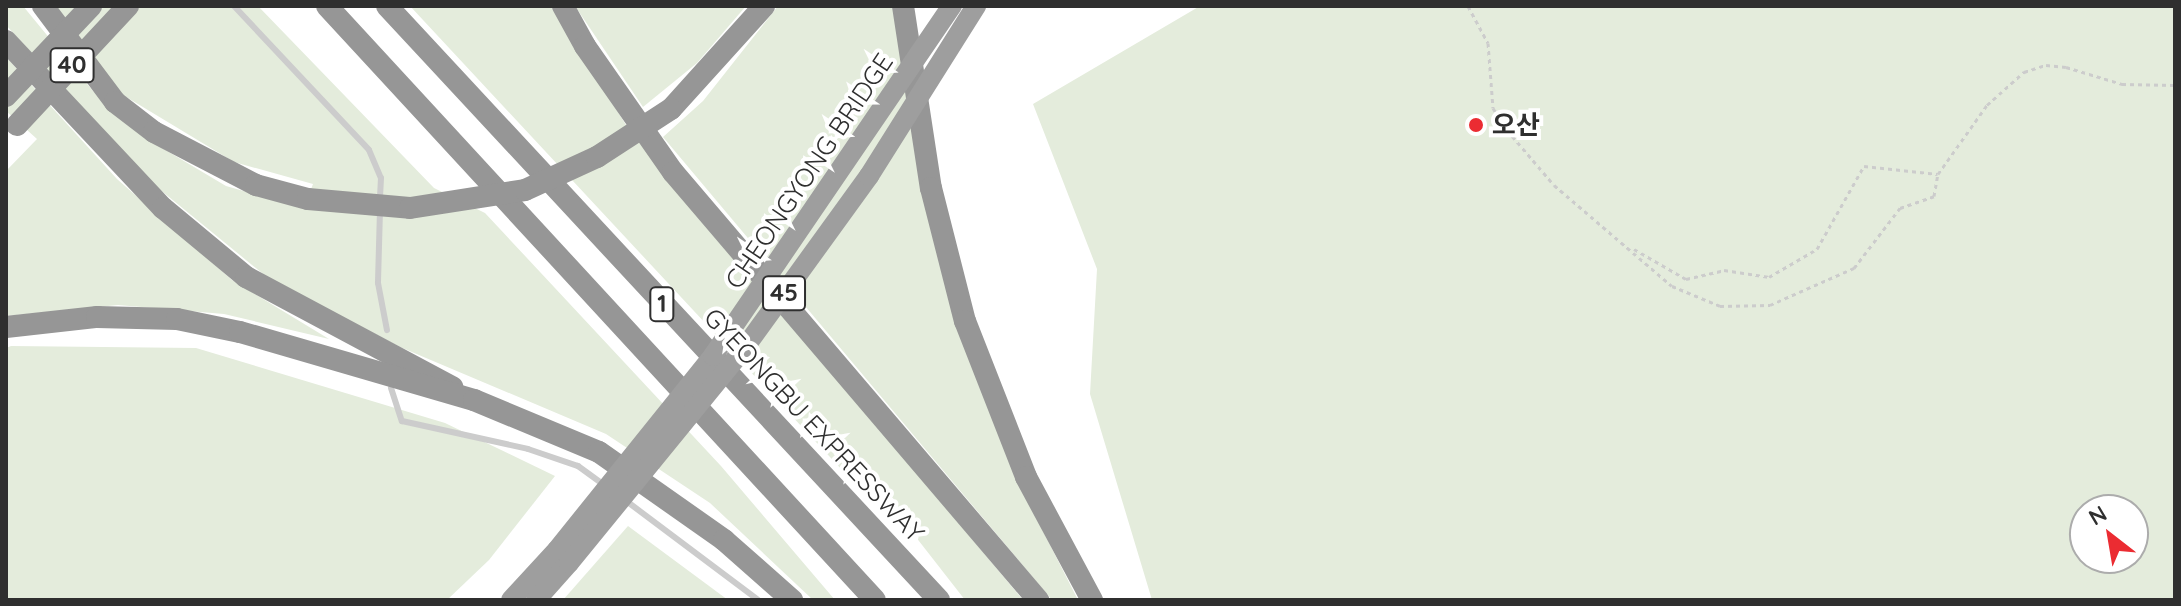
<!DOCTYPE html>
<html>
<head>
<meta charset="utf-8">
<style>
  body { margin:0 }
  #map { position:relative; width:2181px; height:606px; overflow:hidden; background:#fff; font-family:Quicksand,"Noto Sans KR",sans-serif }
  div>[style] { position:absolute }
  [style*='--x'] { left:calc(var(--x)*1px); top:calc(var(--y)*1px); width:calc(var(--w)*1px); rotate:calc(var(--a)*1deg) }
  .green>* { inset:0; background:#e4ecdc }
  .path>* { height:3px; margin-top:-1.5px; transform-origin:0; background:repeating-linear-gradient(90deg,#ccc 0 4px,transparent 0 8px) }
  .service>* { height:6px; margin:-3px; padding:0 3px; transform-origin:3px; border-radius:3px; background:#ccc }
  .trunk>* { height:20px; margin:-10px; padding:0 10px; transform-origin:10px; border-radius:10px; background:#9e9e9e }
  .motorway>* { height:22px; margin:-11px; padding:0 11px; transform-origin:11px; border-radius:11px; background:#969696 }
  .trunk-bridge>* { height:20px; margin:-10px; padding:0 10px; transform-origin:10px; border-radius:10px; background:#9e9e9e }
  .motorway-bridge>* { height:22px; margin:-11px; padding:0 11px; transform-origin:11px; border-radius:11px; background:#969696 }
  .dots>* { width:22px; height:22px; translate:-50% -50%; box-sizing:border-box; border:4px solid #fff; border-radius:50% }
  span { translate:-50% -50%; white-space:nowrap; text-align:center; line-height:1.15; -webkit-text-stroke:8px #fff; paint-order:stroke }
  .shield-label span { padding:2px 6px; background:#fff; border:2px solid; border-radius:6px; -webkit-text-stroke-width:0 }
  .shield-label { font-size:24px; color:#2f2f2f; font-weight:700 }
  .poi-label { font-size:26px; color:#2f2f2f; font-weight:700 }
  .left { translate:0 -50%; text-align:left }
  .street-label { font-size:26px; color:#2f2f2f }
  .frame { position:absolute; inset:0; border:8px solid #2f2f2f; pointer-events:none }
  .north { position:absolute; left:2069px; top:494px; width:80px; height:80px; box-sizing:border-box; background:#fff; border:2px solid #acacac; border-radius:50%; rotate:329deg; font-size:22px; font-weight:700; line-height:32px; text-align:center; color:#2f2f2f }
  .north::after { content:''; display:block; margin:auto; width:28px; height:36px; background:#eb2c32; clip-path:polygon(50% 0,100% 100%,50% 72%,0 100%) }
</style>
</head>
<body>
<div id="map">
  <div class="green">
    <div style="clip-path:polygon(6px 6px,23px 6px,93px 91px,152px 142px,226px 186px,304px 208px,313px 184px,234px 162px,123px 95px,52px 6px,258px 6px,434px 188px,485px 213px,721px 466px,835px 600px,813px 600px,710px 503px,606px 434px,400px 347px,268px 278px,147px 179px,6px 25px)"></div>
    <div style="clip-path:polygon(410px 6px,552px 6px,626px 125px,1023px 600px,965px 600px,894px 509px,843px 471px)"></div>
    <div style="clip-path:polygon(575px 6px,746px 6px,697px 63px,643px 107px)"></div>
    <div style="clip-path:polygon(778px 6px,893px 6px,1016px 478px,1078px 600px,1052px 600px,663px 137px,703px 101px)"></div>
    <div style="clip-path:polygon(evenodd,1200px 6px,2175px 6px,2175px 600px,1152px 600px,1090px 394px,1097px 269px,1033px 104px,1200px 6px,2133px 510px,2133px 558px,2085px 558px,2085px 510px,2133px 510px)"></div>
    <div style="clip-path:polygon(6px 57px,117px 179px,232px 280px,329px 339px,224px 314px,118px 305px,6px 316px,6px 171px,37px 139px,6px 111px)"></div>
    <div style="clip-path:polygon(11px 346px,196px 348px,445px 423px,555px 476px,489px 560px,447px 600px,6px 600px,6px 348px)"></div>
    <div style="clip-path:polygon(628px 526px,728px 600px,563px 600px)"></div>
  </div>
  <div class="path">
    <div style="--x:1468;--y:6;--w:42;--a:61.6"></div>
    <div style="--x:1488;--y:43;--w:65;--a:85.6"></div>
    <div style="--x:1493;--y:108;--w:26;--a:58"></div>
    <div style="--x:1507;--y:130;--w:72;--a:49.5"></div>
    <div style="--x:1554;--y:185;--w:155;--a:40.6"></div>
    <div style="--x:1672;--y:286;--w:52;--a:22.6"></div>
    <div style="--x:1720;--y:306;--w:50;--a:-1.1"></div>
    <div style="--x:1770;--y:305;--w:92;--a:-23.8"></div>
    <div style="--x:1854;--y:268;--w:76;--a:-52.5"></div>
    <div style="--x:1900;--y:208;--w:36;--a:-19"></div>
    <div style="--x:1934;--y:196;--w:22;--a:-80"></div>
    <div style="--x:1938;--y:174;--w:85;--a:-54.6"></div>
    <div style="--x:1987;--y:105;--w:50;--a:-41.7"></div>
    <div style="--x:2024;--y:72;--w:23;--a:-18"></div>
    <div style="--x:2046;--y:65;--w:20;--a:6"></div>
    <div style="--x:2066;--y:67;--w:59;--a:16.9"></div>
    <div style="--x:2122;--y:84;--w:53;--a:1.1"></div>
    <div style="--x:1634;--y:249;--w:60;--a:30"></div>
    <div style="--x:1686;--y:279;--w:39;--a:-13"></div>
    <div style="--x:1724;--y:270;--w:46;--a:8.8"></div>
    <div style="--x:1769;--y:277;--w:56;--a:-30.3"></div>
    <div style="--x:1817;--y:249;--w:95;--a:-60.5"></div>
    <div style="--x:1864;--y:166;--w:74;--a:6.2"></div>
  </div>
  <div class="service">
    <div style="--x:234;--y:6;--w:197;--a:46.8"></div>
    <div style="--x:369;--y:150;--w:30;--a:67"></div>
    <div style="--x:381;--y:178;--w:21;--a:93"></div>
    <div style="--x:380;--y:210;--w:73;--a:91.6"></div>
    <div style="--x:378;--y:283;--w:48;--a:79.2"></div>
    <div style="--x:391;--y:388;--w:35;--a:72"></div>
    <div style="--x:402;--y:421;--w:129;--a:12.5"></div>
    <div style="--x:528;--y:449;--w:53;--a:18.8"></div>
    <div style="--x:578;--y:466;--w:31;--a:36"></div>
    <div style="--x:625;--y:500;--w:166;--a:36.9"></div>
  </div>
  <div class="trunk">
    <div style="--x:511;--y:600;--w:68;--a:-47.4"></div>
    <div style="--x:536;--y:600;--w:50;--a:-48.3"></div>
  </div>
  <div class="motorway">
    <div style="--x:43;--y:6;--w:120;--a:53.1"></div>
    <div style="--x:115;--y:102;--w:49;--a:37.6"></div>
    <div style="--x:154;--y:132;--w:115;--a:27.5"></div>
    <div style="--x:256;--y:185;--w:54;--a:15.1"></div>
    <div style="--x:327;--y:6;--w:808;--a:47.31"></div>
    <div style="--x:387;--y:6;--w:811;--a:47.1"></div>
    <div style="--x:563;--y:6;--w:46;--a:61.2"></div>
    <div style="--x:585;--y:46;--w:154;--a:55.1"></div>
    <div style="--x:673;--y:172;--w:563;--a:49.54"></div>
    <div style="--x:903;--y:6;--w:184;--a:81.3"></div>
    <div style="--x:931;--y:188;--w:137;--a:75.7"></div>
    <div style="--x:965;--y:321;--w:168;--a:68.6"></div>
    <div style="--x:1026;--y:477;--w:140;--a:61.8"></div>
    <div style="--x:6;--y:41;--w:229;--a:46.8"></div>
    <div style="--x:163;--y:208;--w:108;--a:39.7"></div>
    <div style="--x:246;--y:277;--w:234;--a:28.1"></div>
    <div style="--x:671;--y:109;--w:139;--a:-47.9"></div>
    <div style="--x:6;--y:327;--w:92;--a:-6.3"></div>
    <div style="--x:97;--y:317;--w:80;--a:1.4"></div>
    <div style="--x:177;--y:319;--w:64;--a:11.7"></div>
    <div style="--x:240;--y:332;--w:244;--a:16.2"></div>
    <div style="--x:474;--y:400;--w:135;--a:22.6"></div>
    <div style="--x:599;--y:452;--w:153;--a:35.1"></div>
    <div style="--x:724;--y:540;--w:91;--a:41.4"></div>
  </div>
  <div class="trunk-bridge">
    <div style="--x:557;--y:550;--w:249;--a:-51.2"></div>
    <div style="--x:713;--y:356;--w:424;--a:-55.7"></div>
    <div style="--x:569;--y:563;--w:275;--a:-50.8"></div>
    <div style="--x:743;--y:350;--w:215;--a:-54.1"></div>
    <div style="--x:869;--y:176;--w:201;--a:-57.8"></div>
  </div>
  <div class="motorway-bridge">
    <div style="--x:6;--y:96;--w:124;--a:-46.6"></div>
    <div style="--x:17;--y:125;--w:163;--a:-47"></div>
    <div style="--x:308;--y:199;--w:102;--a:5"></div>
    <div style="--x:410;--y:208;--w:116;--a:-8.9"></div>
    <div style="--x:525;--y:190;--w:79;--a:-24.6"></div>
    <div style="--x:597;--y:157;--w:88;--a:-33"></div>
  </div>
  <div class="dots">
    <div style="left:1476px;top:125px;background:#eb2c32"></div>
  </div>
  <div class="shield-label">
    <span style="left:72px;top:65px">40</span>
    <span style="left:784px;top:293px">45</span>
    <span style="left:662px;top:304px">1</span>
  </div>
  <div class="poi-label">
    <span class="left" style="left:1492px;top:125px">오산</span>
  </div>
  <div class="street-label">
    <span style="left:809px;top:171px;rotate:-56deg">CHEONGYONG BRIDGE</span>
    <span style="left:814px;top:425px;rotate:47deg">GYEONGBU EXPRESSWAY</span>
  </div>
  <div class="frame"></div>
  <div class="north">N</div>
</div>
</body>
</html>
